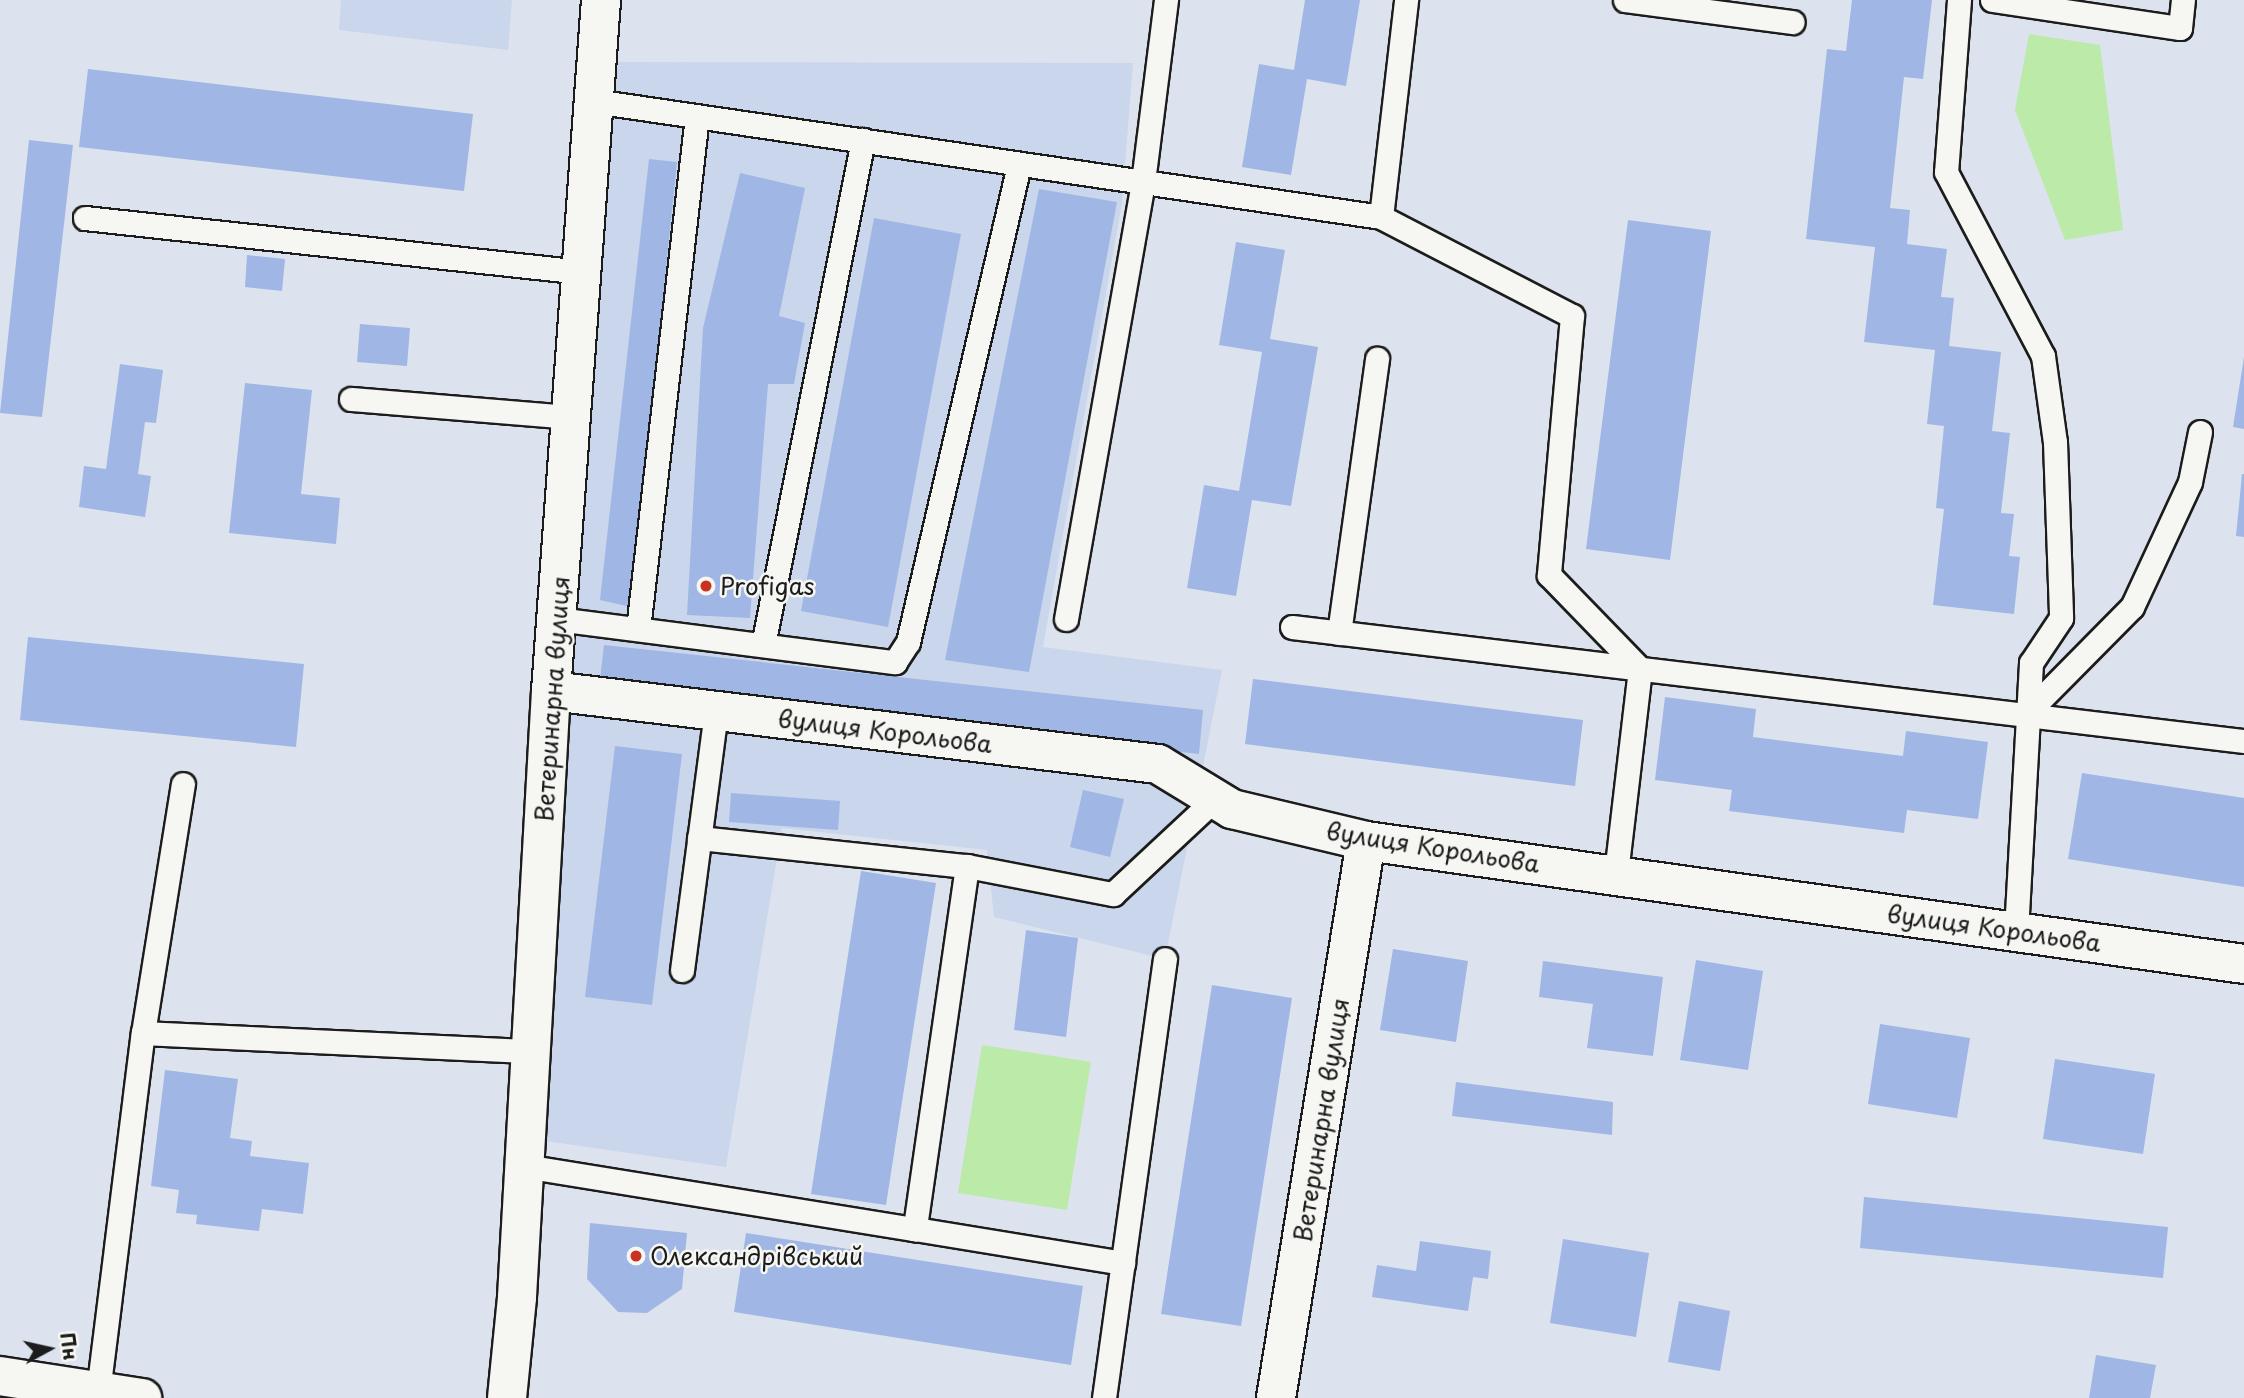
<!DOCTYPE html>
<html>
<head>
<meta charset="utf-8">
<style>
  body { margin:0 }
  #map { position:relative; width:2244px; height:1398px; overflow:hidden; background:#dce3ee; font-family:"Playpen Sans",sans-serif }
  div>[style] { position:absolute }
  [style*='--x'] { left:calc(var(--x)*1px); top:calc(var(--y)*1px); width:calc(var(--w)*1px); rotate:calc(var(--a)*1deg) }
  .built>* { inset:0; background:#cad6eb }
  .green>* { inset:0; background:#bceaa8 }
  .building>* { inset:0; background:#a0b6e4 }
  .roads { filter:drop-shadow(2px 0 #1c1c1c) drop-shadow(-2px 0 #1c1c1c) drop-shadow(0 2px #1c1c1c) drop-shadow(0 -2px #1c1c1c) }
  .lane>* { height:23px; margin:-11.5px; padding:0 11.5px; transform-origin:11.5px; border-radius:11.5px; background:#f6f6f2 }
  .street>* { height:38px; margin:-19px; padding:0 19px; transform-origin:19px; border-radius:19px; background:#f6f6f2 }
  .secondary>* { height:38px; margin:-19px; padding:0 19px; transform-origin:19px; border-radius:19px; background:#f6f6f2 }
  .dots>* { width:19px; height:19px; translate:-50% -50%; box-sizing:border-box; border:4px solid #f6f6f2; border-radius:50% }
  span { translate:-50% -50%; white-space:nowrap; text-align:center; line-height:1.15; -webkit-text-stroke:5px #f6f6f2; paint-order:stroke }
  .poi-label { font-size:24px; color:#1c1c1c }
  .left { translate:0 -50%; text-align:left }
  .street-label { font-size:24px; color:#1c1c1c }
  .north { position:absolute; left:14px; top:1314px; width:70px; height:70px; -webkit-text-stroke:5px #f6f6f2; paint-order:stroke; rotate:82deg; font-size:19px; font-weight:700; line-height:28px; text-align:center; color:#1c1c1c }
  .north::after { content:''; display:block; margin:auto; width:24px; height:32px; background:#1c1c1c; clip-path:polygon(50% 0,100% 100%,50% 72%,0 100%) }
</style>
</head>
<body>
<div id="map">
  <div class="built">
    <div style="clip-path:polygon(341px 0,512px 0,508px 50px,339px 30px)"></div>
    <div style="clip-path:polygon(618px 62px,1133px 63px,1122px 203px,1043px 647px,1222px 670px,1165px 959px,994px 917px,987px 850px,782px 828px,726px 1167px,532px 1139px,605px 109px)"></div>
  </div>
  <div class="green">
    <div style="clip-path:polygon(2029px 34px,2100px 45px,2123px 230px,2065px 240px,2015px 110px)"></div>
    <div style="clip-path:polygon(982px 1045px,1091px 1062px,1067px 1210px,958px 1193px)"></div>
  </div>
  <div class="building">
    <div style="clip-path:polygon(1305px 0,1360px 0,1346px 86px,1307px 79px,1291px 175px,1242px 167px,1259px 64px,1294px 70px)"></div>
    <div style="clip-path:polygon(1852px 0,1932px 0,1923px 79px,1904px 77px,1890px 208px,1910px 210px,1907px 244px,1947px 249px,1941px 297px,1954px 298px,1949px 346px,2001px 352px,1992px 431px,2010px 433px,2001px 513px,2014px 514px,2009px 556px,2020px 557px,2014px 614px,1933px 605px,1944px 509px,1936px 508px,1944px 426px,1927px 424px,1935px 350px,1864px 342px,1875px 247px,1806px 239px,1827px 49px,1846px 51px)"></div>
    <div style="clip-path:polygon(88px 69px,473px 114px,464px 191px,79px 147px)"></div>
    <div style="clip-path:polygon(29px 140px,73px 145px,42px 417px,0 413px)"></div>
    <div style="clip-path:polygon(649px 159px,677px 162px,631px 607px,600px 600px)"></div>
    <div style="clip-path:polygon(740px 173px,805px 188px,779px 316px,805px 323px,794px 384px,768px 384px,750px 618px,687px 615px,703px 328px)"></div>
    <div style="clip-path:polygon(1039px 189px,1117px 202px,1029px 672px,945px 660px)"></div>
    <div style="clip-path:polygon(874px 218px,961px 234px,888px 627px,801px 611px)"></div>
    <div style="clip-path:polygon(1628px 220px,1711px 231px,1670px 560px,1586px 549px)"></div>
    <div style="clip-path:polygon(1236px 242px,1285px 250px,1270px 339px,1318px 347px,1291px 506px,1252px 500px,1236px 596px,1187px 588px,1204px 485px,1239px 491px,1262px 352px,1219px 345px)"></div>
    <div style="clip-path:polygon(247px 255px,285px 259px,282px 291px,245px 287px)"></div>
    <div style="clip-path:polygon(360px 324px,410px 328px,407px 366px,357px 362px)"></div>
    <div style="clip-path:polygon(2244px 357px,2244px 429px,2233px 427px)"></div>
    <div style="clip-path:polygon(120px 364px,163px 370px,156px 423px,145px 422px,138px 474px,151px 476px,145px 517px,79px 507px,84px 466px,106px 469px)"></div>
    <div style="clip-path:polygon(245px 383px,312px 390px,301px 494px,340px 498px,336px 544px,229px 533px)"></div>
    <div style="clip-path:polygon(2242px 474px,2244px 474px,2244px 537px,2236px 536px)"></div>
    <div style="clip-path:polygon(28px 637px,304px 664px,296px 747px,20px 720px)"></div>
    <div style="clip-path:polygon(604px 645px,1203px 710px,1199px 754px,599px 688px)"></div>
    <div style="clip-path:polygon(1253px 679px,1583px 720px,1575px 786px,1245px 744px)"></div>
    <div style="clip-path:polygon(1665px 697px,1756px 709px,1753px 737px,1903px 756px,1906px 731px,1988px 742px,1978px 819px,1907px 810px,1904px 833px,1729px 811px,1732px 790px,1655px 780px)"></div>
    <div style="clip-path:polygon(615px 746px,682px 754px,652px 1005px,585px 997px)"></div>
    <div style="clip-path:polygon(2082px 773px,2244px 798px,2244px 887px,2068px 859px)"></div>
    <div style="clip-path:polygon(1083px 790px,1124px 799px,1110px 857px,1070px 847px)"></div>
    <div style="clip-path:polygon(731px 793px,840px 801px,838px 830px,729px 822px)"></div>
    <div style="clip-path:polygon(861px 871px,936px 883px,886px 1205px,811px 1194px)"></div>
    <div style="clip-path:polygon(1026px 930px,1078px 938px,1066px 1037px,1014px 1030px)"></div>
    <div style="clip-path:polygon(1393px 949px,1468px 961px,1456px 1042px,1380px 1030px)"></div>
    <div style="clip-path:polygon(1696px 960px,1763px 971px,1748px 1070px,1680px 1060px)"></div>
    <div style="clip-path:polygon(1543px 961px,1663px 977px,1653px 1056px,1587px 1048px,1593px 1004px,1539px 997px)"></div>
    <div style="clip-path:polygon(1212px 985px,1292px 998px,1241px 1326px,1161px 1314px)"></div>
    <div style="clip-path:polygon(1880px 1024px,1970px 1038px,1957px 1118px,1868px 1104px)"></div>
    <div style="clip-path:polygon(2055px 1059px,2155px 1074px,2143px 1154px,2043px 1139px)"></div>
    <div style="clip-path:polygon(165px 1070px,238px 1079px,230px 1138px,252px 1141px,250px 1156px,309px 1163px,303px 1214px,262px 1209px,259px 1231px,196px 1224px,197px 1215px,176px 1213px,179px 1190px,151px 1186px)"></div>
    <div style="clip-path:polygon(1456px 1082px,1613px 1102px,1612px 1135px,1452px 1116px)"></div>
    <div style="clip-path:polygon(1864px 1197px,2168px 1227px,2163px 1278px,1860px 1248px)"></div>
    <div style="clip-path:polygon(590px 1223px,687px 1233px,682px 1289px,647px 1313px,618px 1312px,587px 1279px)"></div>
    <div style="clip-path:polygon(746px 1233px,1083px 1286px,1071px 1365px,734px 1312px)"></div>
    <div style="clip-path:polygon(1563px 1239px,1649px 1253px,1636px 1337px,1550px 1323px)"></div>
    <div style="clip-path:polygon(1420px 1241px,1491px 1251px,1488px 1279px,1473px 1277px,1468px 1311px,1372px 1297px,1377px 1265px,1416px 1271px)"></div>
    <div style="clip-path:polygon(1679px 1301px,1730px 1311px,1720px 1371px,1668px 1362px)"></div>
    <div style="clip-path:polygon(2096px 1355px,2156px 1365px,2150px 1398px,2089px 1398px)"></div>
  </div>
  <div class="roads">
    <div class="lane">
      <div style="--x:1625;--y:0;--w:169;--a:7.5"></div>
      <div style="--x:1959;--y:0;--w:172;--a:94.3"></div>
      <div style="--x:1946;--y:172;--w:208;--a:62.2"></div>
      <div style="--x:2043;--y:356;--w:87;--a:82.1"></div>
      <div style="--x:2055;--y:442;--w:176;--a:88"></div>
      <div style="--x:2061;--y:618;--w:54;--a:123.7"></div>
      <div style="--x:2031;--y:663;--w:268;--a:93.2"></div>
      <div style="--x:1992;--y:0;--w:190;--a:8.5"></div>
      <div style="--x:2180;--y:28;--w:28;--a:-84"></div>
      <div style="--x:594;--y:101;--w:796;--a:8.38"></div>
      <div style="--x:1381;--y:217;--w:215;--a:27.4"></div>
      <div style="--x:1572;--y:316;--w:260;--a:95.1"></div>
      <div style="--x:1549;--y:575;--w:131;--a:45.9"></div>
      <div style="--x:1640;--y:669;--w:206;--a:96.7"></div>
      <div style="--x:1381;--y:217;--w:218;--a:-83.4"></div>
      <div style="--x:85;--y:218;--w:499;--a:6.2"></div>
      <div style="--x:351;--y:399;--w:222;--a:4.7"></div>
      <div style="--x:557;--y:619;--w:341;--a:7.3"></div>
      <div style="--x:895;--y:662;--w:24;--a:-57"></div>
      <div style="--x:908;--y:642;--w:491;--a:-76.9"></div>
      <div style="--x:1066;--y:619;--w:444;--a:-80"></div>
      <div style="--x:1143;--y:182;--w:183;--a:-82.8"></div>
      <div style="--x:1292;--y:627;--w:959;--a:6.83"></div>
      <div style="--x:638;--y:629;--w:516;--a:-83.44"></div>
      <div style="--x:1339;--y:633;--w:277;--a:-82.1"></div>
      <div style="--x:763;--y:645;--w:515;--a:-78.8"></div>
      <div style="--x:2025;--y:715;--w:152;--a:-45.3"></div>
      <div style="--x:2132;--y:607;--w:138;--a:-65.1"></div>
      <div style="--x:2190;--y:482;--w:51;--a:-78.7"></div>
      <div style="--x:699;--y:838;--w:269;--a:6"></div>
      <div style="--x:967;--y:866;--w:367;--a:98.2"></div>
      <div style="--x:915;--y:1229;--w:211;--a:9.3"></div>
      <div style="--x:967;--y:866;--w:149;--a:10.9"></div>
      <div style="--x:1113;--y:894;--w:139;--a:-43"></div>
      <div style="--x:682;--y:970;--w:261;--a:-82.5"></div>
      <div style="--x:143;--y:1033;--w:388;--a:2.7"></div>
      <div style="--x:524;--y:1166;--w:396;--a:9.2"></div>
      <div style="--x:98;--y:1392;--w:362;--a:-82.9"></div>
      <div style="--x:143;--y:1033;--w:252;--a:-80.9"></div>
      <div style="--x:1104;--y:1398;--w:443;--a:-82.1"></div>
    </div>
    <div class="street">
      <div style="--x:551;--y:691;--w:611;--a:6.86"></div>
      <div style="--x:1158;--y:764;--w:87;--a:31.3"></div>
      <div style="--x:1232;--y:809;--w:138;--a:13.4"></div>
      <div style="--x:1366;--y:841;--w:887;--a:7.97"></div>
      <div style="--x:507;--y:1398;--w:101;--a:-84.3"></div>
      <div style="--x:517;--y:1297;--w:607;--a:-86.79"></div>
      <div style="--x:551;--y:691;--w:693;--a:-85.86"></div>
      <div style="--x:1276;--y:1398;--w:564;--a:-80.82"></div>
    </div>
    <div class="secondary">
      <div style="--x:0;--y:1376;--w:144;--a:8.8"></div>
    </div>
  </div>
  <div class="dots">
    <div style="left:706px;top:586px;background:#c8321e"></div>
    <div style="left:636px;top:1256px;background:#c8321e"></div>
  </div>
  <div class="poi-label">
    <span class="left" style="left:720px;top:586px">Profigas</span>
    <span class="left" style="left:650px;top:1256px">Олександрівський</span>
  </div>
  <div class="street-label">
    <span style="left:552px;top:699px;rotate:-86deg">Ветеринарна вулиця</span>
    <span style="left:885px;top:731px;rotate:7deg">вулиця Корольова</span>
    <span style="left:1433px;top:847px;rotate:9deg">вулиця Корольова</span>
    <span style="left:1994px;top:928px;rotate:8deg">вулиця Корольова</span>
    <span style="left:1321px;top:1120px;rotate:-81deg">Ветеринарна вулиця</span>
  </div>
  <div class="north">Пн</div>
</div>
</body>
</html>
